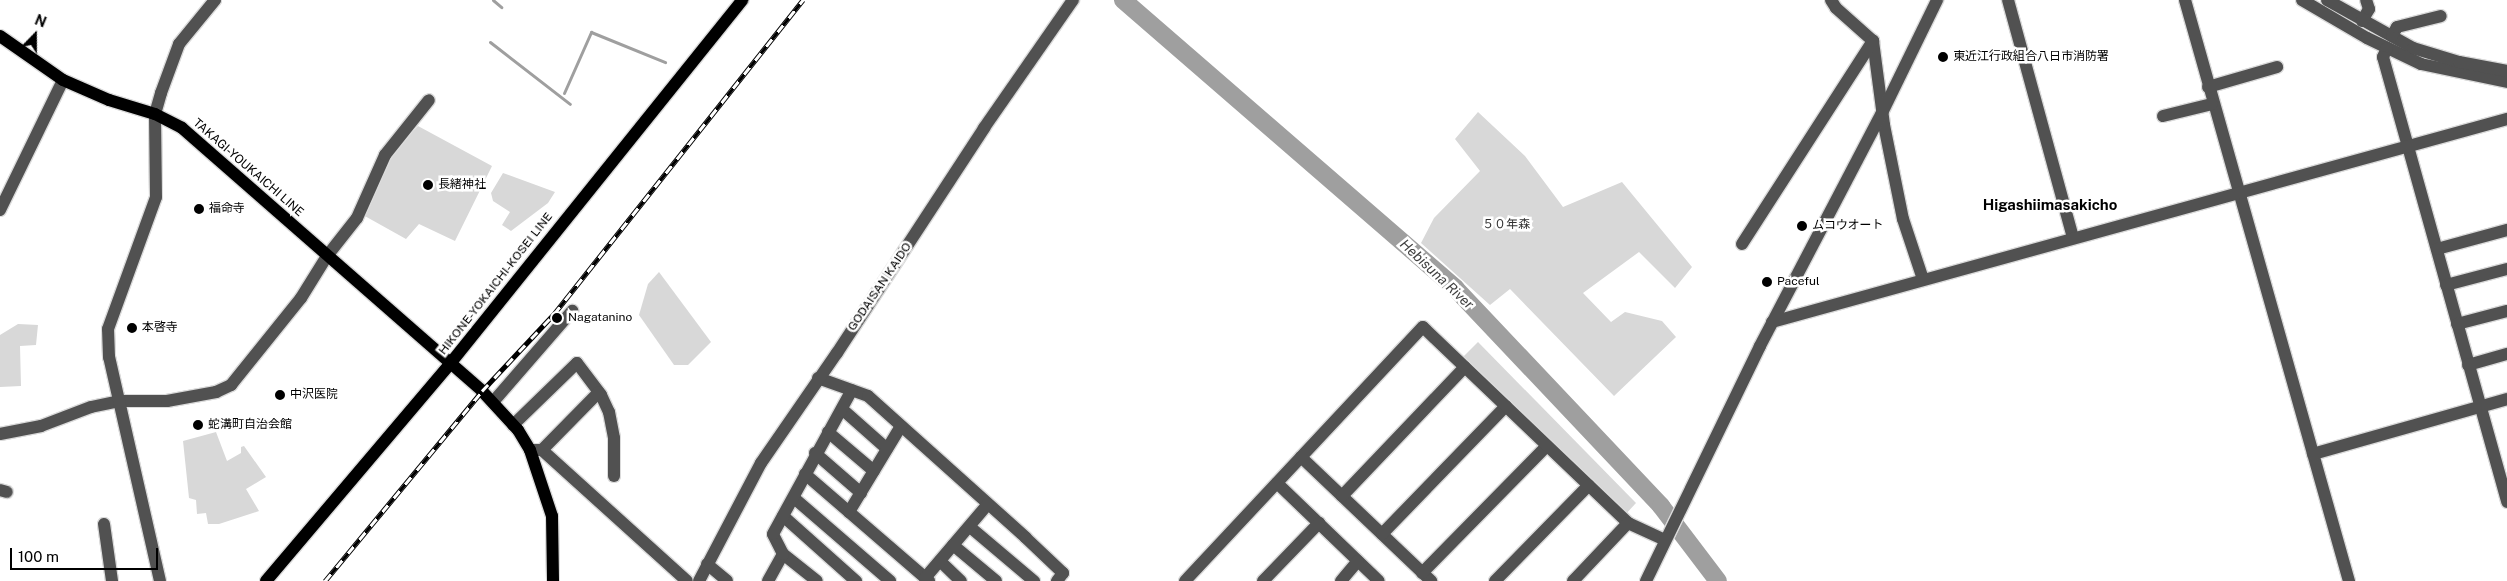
<!DOCTYPE html>
<html>
<head>
<meta charset="utf-8">
<style>
  body { margin:0 }
  #map { position:relative; width:2507px; height:581px; overflow:hidden; background:#fff; font-family:"Public Sans","Noto Sans JP",sans-serif }
  div>[style] { position:absolute }
  [style*='--x'] { left:calc(var(--x)*1px); top:calc(var(--y)*1px); width:calc(var(--w)*1px); rotate:calc(var(--a)*1deg) }
  .green>* { inset:0; background:#d8d8d8 }
  .stream>* { height:3px; margin:-1.5px; padding:0 1.5px; transform-origin:1.5px; border-radius:1.5px; background:#9f9f9f }
  .river>* { height:18px; margin:-9px; padding:0 9px; transform-origin:9px; border-radius:9px; background:#9f9f9f }
  .roads { filter:drop-shadow(1px 0 #dbdbdb) drop-shadow(-1px 0 #dbdbdb) drop-shadow(0 1px #dbdbdb) drop-shadow(0 -1px #dbdbdb) }
  .minor>* { height:12px; margin:-6px; padding:0 6px; transform-origin:6px; border-radius:6px; background:#515151 }
  .major>* { height:12px; margin:-6px; padding:0 6px; transform-origin:6px; border-radius:6px; background:#000 }
  .rail>* { height:5px; margin-top:-2.5px; transform-origin:0; background:repeating-linear-gradient(90deg,#fff 0 9px,#000 0 18px); box-sizing:border-box; border-block:1px solid #000 }
  .dots>* { width:14px; height:14px; translate:-50% -50%; box-sizing:border-box; border:2px solid #fff; border-radius:50% }
  span { translate:-50% -50%; white-space:nowrap; text-align:center; line-height:1.15; -webkit-text-stroke:5px #fff; paint-order:stroke }
  .poi-label { font-size:12px; color:#000 }
  .left { translate:0 -50%; text-align:left }
  .street-label { font-size:12px; color:#000 }
  .park-label { font-size:12px; color:#2f2f2f }
  .water-label { font-size:14px; color:#404040; font-style:italic }
  .quarter-label { font-size:15px; color:#000; font-weight:700 }
  .north { position:absolute; left:10px; top:10px; width:50px; height:50px; -webkit-text-stroke:4px #fff; paint-order:stroke; rotate:22deg; font-size:14px; font-weight:700; line-height:20px; text-align:center; color:#000 }
  .north::after { content:''; display:block; margin:auto; width:18px; height:22px; background:#000; clip-path:polygon(50% 0,100% 100%,50% 72%,0 100%) }
  .scale { position:absolute; left:10px; top:548px; width:148px; height:22px; box-sizing:border-box; border:2px solid #000; border-top:0; padding-left:6px; font-size:15px; line-height:18px; white-space:nowrap; color:#000; -webkit-text-stroke:4px #fff; paint-order:stroke }
</style>
</head>
<body>
<div id="map">
  <div class="green">
    <div style="clip-path:polygon(1478px 112px,1525px 156px,1563px 207px,1622px 182px,1692px 267px,1675px 288px,1639px 252px,1583px 293px,1611px 322px,1625px 312px,1662px 321px,1676px 337px,1614px 396px,1510px 289px,1490px 305px,1421px 243px,1434px 218px,1480px 171px,1455px 139px)"></div>
    <div style="clip-path:polygon(418px 126px,492px 166px,455px 241px,419px 224px,406px 239px,363px 215px,387px 158px)"></div>
    <div style="clip-path:polygon(503px 173px,555px 192px,548px 203px,511px 231px,502px 225px,510px 212px,493px 201px,491px 193px)"></div>
    <div style="clip-path:polygon(659px 272px,711px 342px,688px 365px,674px 365px,639px 315px,648px 284px)"></div>
    <div style="clip-path:polygon(18px 324px,38px 325px,36px 345px,20px 346px,21px 386px,0 387px,0 335px)"></div>
    <div style="clip-path:polygon(1478px 342px,1636px 503px,1624px 516px,1462px 358px)"></div>
    <div style="clip-path:polygon(216px 432px,227px 461px,241px 453px,241px 447px,244px 446px,266px 477px,246px 489px,259px 511px,219px 524px,208px 524px,206px 513px,197px 514px,196px 500px,189px 498px,183px 441px)"></div>
  </div>
  <div class="stream">
    <div style="--x:493;--y:0;--w:11;--a:41"></div>
    <div style="--x:490;--y:42;--w:101;--a:37.8"></div>
    <div style="--x:564;--y:93;--w:67;--a:-66.1"></div>
    <div style="--x:591;--y:32;--w:80;--a:22.1"></div>
  </div>
  <div class="river">
    <div style="--x:1123;--y:0;--w:440;--a:40.9"></div>
    <div style="--x:1455;--y:288;--w:300;--a:46.6"></div>
    <div style="--x:1661;--y:506;--w:94;--a:52.8"></div>
  </div>
  <div class="roads">
    <div class="minor">
      <div style="--x:1831;--y:0;--w:9;--a:58"></div>
      <div style="--x:1836;--y:8;--w:50;--a:41.7"></div>
      <div style="--x:1873;--y:41;--w:85;--a:82.5"></div>
      <div style="--x:1884;--y:125;--w:96;--a:78.6"></div>
      <div style="--x:1903;--y:219;--w:63;--a:71.6"></div>
      <div style="--x:2008;--y:0;--w:246;--a:74.7"></div>
      <div style="--x:2185;--y:0;--w:604;--a:74.24"></div>
      <div style="--x:2302;--y:0;--w:75;--a:30.3"></div>
      <div style="--x:2367;--y:38;--w:60;--a:25.7"></div>
      <div style="--x:2421;--y:64;--w:88;--a:11.8"></div>
      <div style="--x:2327;--y:0;--w:98;--a:29.2"></div>
      <div style="--x:2413;--y:48;--w:48;--a:16.9"></div>
      <div style="--x:2459;--y:62;--w:49;--a:10.6"></div>
      <div style="--x:2362;--y:21;--w:14;--a:-60"></div>
      <div style="--x:2369;--y:9;--w:9;--a:-108"></div>
      <div style="--x:2392;--y:36;--w:10;--a:-61"></div>
      <div style="--x:2397;--y:27;--w:45;--a:-14"></div>
      <div style="--x:2387;--y:48;--w:10;--a:114"></div>
      <div style="--x:2383;--y:57;--w:462;--a:74.4"></div>
      <div style="--x:2208;--y:87;--w:72;--a:-16.2"></div>
      <div style="--x:2163;--y:116;--w:50;--a:-13.8"></div>
      <div style="--x:0;--y:210;--w:144;--a:-64.1"></div>
      <div style="--x:1742;--y:244;--w:242;--a:-57.2"></div>
      <div style="--x:2437;--y:249;--w:73;--a:-15.2"></div>
      <div style="--x:2446;--y:285;--w:63;--a:-14.7"></div>
      <div style="--x:1772;--y:322;--w:763;--a:-15.44"></div>
      <div style="--x:2457;--y:324;--w:52;--a:-14.6"></div>
      <div style="--x:2468;--y:365;--w:41;--a:-15.8"></div>
      <div style="--x:818;--y:378;--w:53;--a:19.8"></div>
      <div style="--x:868;--y:396;--w:212;--a:41.9"></div>
      <div style="--x:1026;--y:538;--w:51;--a:43.4"></div>
      <div style="--x:1063;--y:573;--w:10;--a:127"></div>
      <div style="--x:493;--y:402;--w:121;--a:-49"></div>
      <div style="--x:842;--y:409;--w:60;--a:41.6"></div>
      <div style="--x:513;--y:425;--w:89;--a:-44.1"></div>
      <div style="--x:577;--y:363;--w:40;--a:53"></div>
      <div style="--x:601;--y:395;--w:19;--a:65"></div>
      <div style="--x:609;--y:412;--w:26;--a:79"></div>
      <div style="--x:614;--y:438;--w:38;--a:90"></div>
      <div style="--x:828;--y:432;--w:60;--a:40.3"></div>
      <div style="--x:0;--y:434;--w:42;--a:-11"></div>
      <div style="--x:41;--y:426;--w:53;--a:-20.8"></div>
      <div style="--x:91;--y:407;--w:30;--a:-12"></div>
      <div style="--x:120;--y:401;--w:47;--a:0"></div>
      <div style="--x:167;--y:401;--w:50;--a:-10.4"></div>
      <div style="--x:216;--y:392;--w:17;--a:-25"></div>
      <div style="--x:231;--y:385;--w:112;--a:-51.2"></div>
      <div style="--x:301;--y:298;--w:49;--a:-58.2"></div>
      <div style="--x:327;--y:256;--w:48;--a:-51.7"></div>
      <div style="--x:357;--y:218;--w:69;--a:-66"></div>
      <div style="--x:385;--y:155;--w:70;--a:-51.3"></div>
      <div style="--x:530;--y:450;--w:12;--a:0"></div>
      <div style="--x:542;--y:450;--w:195;--a:42.1"></div>
      <div style="--x:542;--y:450;--w:81;--a:-45.5"></div>
      <div style="--x:815;--y:453;--w:61;--a:41"></div>
      <div style="--x:2313;--y:454;--w:202;--a:-15.8"></div>
      <div style="--x:1301;--y:457;--w:180;--a:43.6"></div>
      <div style="--x:805;--y:474;--w:164;--a:40.8"></div>
      <div style="--x:1277;--y:483;--w:141;--a:43.9"></div>
      <div style="--x:0;--y:490;--w:7;--a:16"></div>
      <div style="--x:1342;--y:496;--w:178;--a:-46.4"></div>
      <div style="--x:794;--y:498;--w:127;--a:40.8"></div>
      <div style="--x:849;--y:512;--w:100;--a:-58.8"></div>
      <div style="--x:783;--y:516;--w:98;--a:41.7"></div>
      <div style="--x:104;--y:524;--w:58;--a:82"></div>
      <div style="--x:970;--y:527;--w:84;--a:40.2"></div>
      <div style="--x:1382;--y:534;--w:178;--a:-45.9"></div>
      <div style="--x:953;--y:545;--w:56;--a:39.9"></div>
      <div style="--x:783;--y:554;--w:43;--a:38.5"></div>
      <div style="--x:940;--y:561;--w:29;--a:44"></div>
      <div style="--x:707;--y:564;--w:26;--a:40"></div>
      <div style="--x:1422;--y:573;--w:178;--a:-45.5"></div>
      <div style="--x:925;--y:578;--w:97;--a:-49.6"></div>
      <div style="--x:160;--y:581;--w:230;--a:-102.8"></div>
      <div style="--x:109;--y:357;--w:28;--a:-92"></div>
      <div style="--x:108;--y:329;--w:140;--a:-70"></div>
      <div style="--x:156;--y:197;--w:83;--a:-90.7"></div>
      <div style="--x:155;--y:114;--w:22;--a:-74"></div>
      <div style="--x:161;--y:93;--w:52;--a:-69.8"></div>
      <div style="--x:179;--y:44;--w:57;--a:-50.7"></div>
      <div style="--x:699;--y:581;--w:133;--a:-62.3"></div>
      <div style="--x:761;--y:463;--w:134;--a:-55.4"></div>
      <div style="--x:837;--y:353;--w:269;--a:-56.8"></div>
      <div style="--x:984;--y:128;--w:156;--a:-55.2"></div>
      <div style="--x:768;--y:581;--w:31;--a:-61"></div>
      <div style="--x:783;--y:554;--w:22;--a:-117"></div>
      <div style="--x:773;--y:534;--w:164;--a:-61.3"></div>
      <div style="--x:1185;--y:581;--w:348;--a:-46.9"></div>
      <div style="--x:1423;--y:327;--w:284;--a:43.7"></div>
      <div style="--x:1628;--y:523;--w:41;--a:24.7"></div>
      <div style="--x:1263;--y:581;--w:81;--a:-46"></div>
      <div style="--x:1341;--y:581;--w:26;--a:-50"></div>
      <div style="--x:1495;--y:581;--w:134;--a:-45.6"></div>
      <div style="--x:1573;--y:581;--w:80;--a:-46.5"></div>
      <div style="--x:1646;--y:581;--w:261;--a:-64.1"></div>
      <div style="--x:1760;--y:346;--w:263;--a:-62.4"></div>
      <div style="--x:1882;--y:113;--w:126;--a:-64"></div>
    </div>
    <div class="major">
      <div style="--x:0;--y:36;--w:77;--a:34.9"></div>
      <div style="--x:63;--y:80;--w:50;--a:23.5"></div>
      <div style="--x:109;--y:100;--w:48;--a:16.9"></div>
      <div style="--x:155;--y:114;--w:30;--a:27"></div>
      <div style="--x:182;--y:128;--w:399;--a:41.2"></div>
      <div style="--x:482;--y:391;--w:53;--a:47.3"></div>
      <div style="--x:518;--y:430;--w:23;--a:59"></div>
      <div style="--x:530;--y:450;--w:70;--a:71.6"></div>
      <div style="--x:552;--y:516;--w:65;--a:89.1"></div>
      <div style="--x:266;--y:581;--w:283;--a:-49.7"></div>
      <div style="--x:449;--y:365;--w:468;--a:-51.2"></div>
    </div>
  </div>
  <div class="rail">
    <div style="--x:325;--y:581;--w:246;--a:-50.4"></div>
    <div style="--x:482;--y:391;--w:105;--a:-46.9"></div>
    <div style="--x:554;--y:314;--w:401;--a:-51.6"></div>
  </div>
  <div class="dots">
    <div style="left:1943px;top:57px;background:#000"></div>
    <div style="left:428px;top:185px;background:#000"></div>
    <div style="left:199px;top:209px;background:#000"></div>
    <div style="left:1802px;top:226px;background:#000"></div>
    <div style="left:1767px;top:282px;background:#000"></div>
    <div style="left:557px;top:318px;background:#000"></div>
    <div style="left:132px;top:328px;background:#000"></div>
    <div style="left:280px;top:395px;background:#000"></div>
    <div style="left:198px;top:425px;background:#000"></div>
  </div>
  <div class="poi-label">
    <span class="left" style="left:1953px;top:57px">東近江行政組合八日市消防署</span>
    <span class="left" style="left:438px;top:185px">長緒神社</span>
    <span class="left" style="left:209px;top:209px">福命寺</span>
    <span class="left" style="left:1812px;top:226px">ムコウオート</span>
    <span class="left" style="left:1777px;top:282px">Paceful</span>
    <span class="left" style="left:568px;top:318px">Nagatanino</span>
    <span class="left" style="left:142px;top:328px">本啓寺</span>
    <span class="left" style="left:290px;top:395px">中沢医院</span>
    <span class="left" style="left:208px;top:425px">蛇溝町自治会館</span>
  </div>
  <div class="street-label">
    <span style="left:248px;top:168px;rotate:41deg">TAKAGI-YOUKAICHI LINE</span>
    <span style="left:496px;top:284px;rotate:-52deg">HIKONE-YOKAICHI-KOSEI LINE</span>
    <span style="left:880px;top:287px;rotate:-56deg">GODAISAN KAIDO</span>
  </div>
  <div class="park-label">
    <span style="left:1506px;top:225px">５０年森</span>
  </div>
  <div class="water-label">
    <span style="left:1437px;top:274px;rotate:43deg">Hebisuna River</span>
  </div>
  <div class="quarter-label">
    <span style="left:2050px;top:205px">Higashiimasakicho</span>
  </div>
  <div class="north">N</div>
  <div class="scale">100 m</div>
</div>
</body>
</html>
